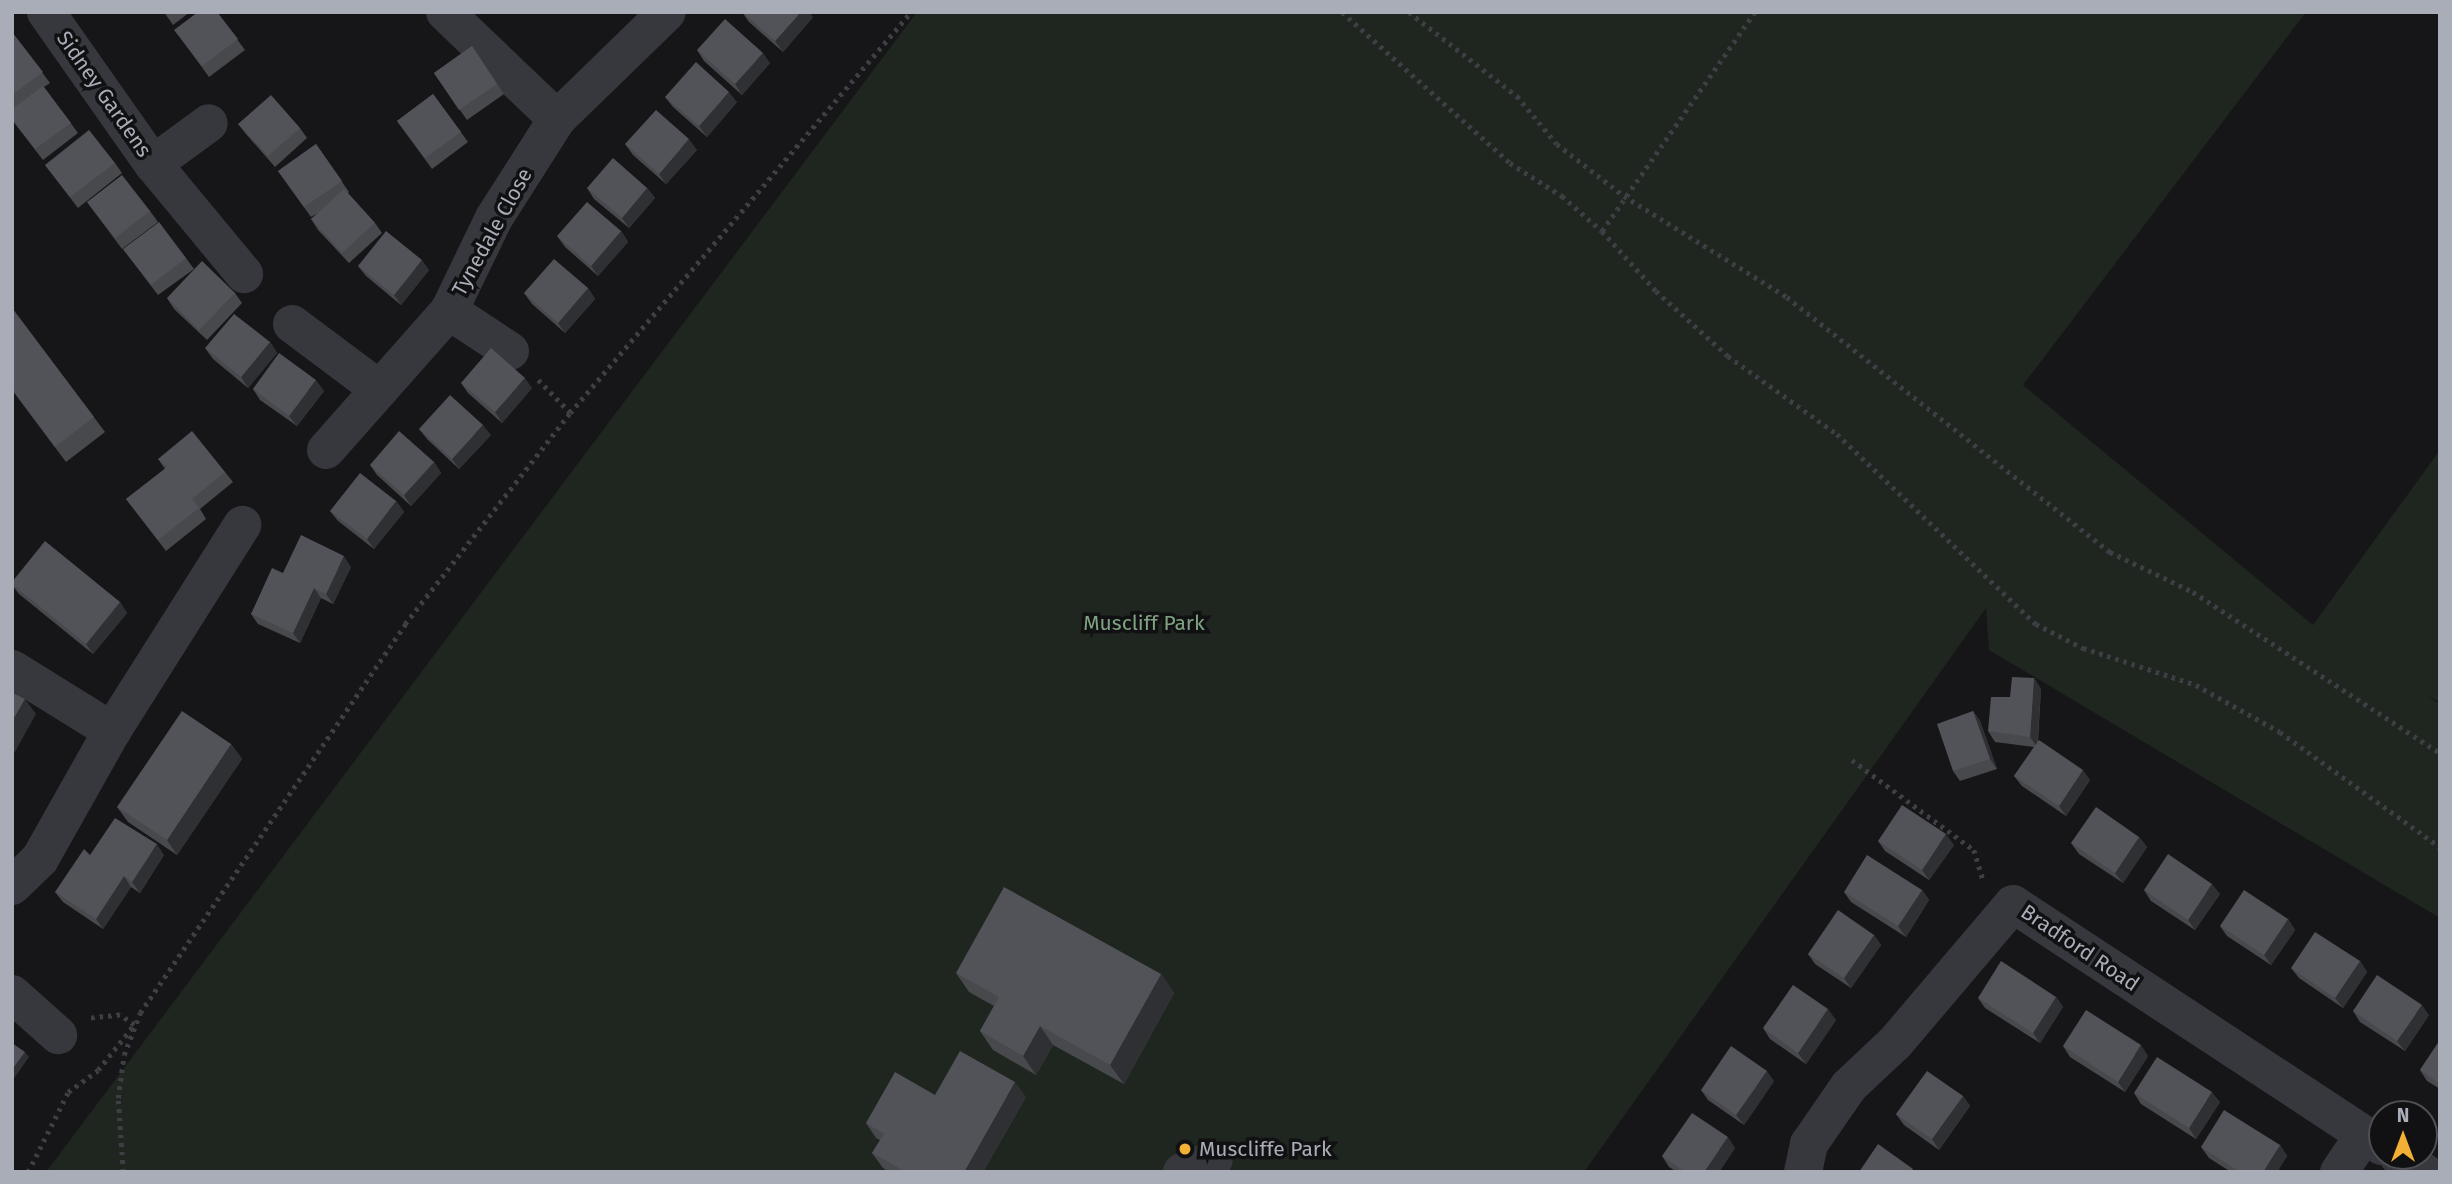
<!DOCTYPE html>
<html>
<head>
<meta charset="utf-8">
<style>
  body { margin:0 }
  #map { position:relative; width:2452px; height:1184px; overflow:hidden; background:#161618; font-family:"Fira Sans",sans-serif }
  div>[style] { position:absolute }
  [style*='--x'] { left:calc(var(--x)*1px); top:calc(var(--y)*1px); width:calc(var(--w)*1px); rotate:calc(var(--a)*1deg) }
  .green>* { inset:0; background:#1e261f }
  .path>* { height:4.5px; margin-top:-2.25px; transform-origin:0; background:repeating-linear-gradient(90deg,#3d3f44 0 3.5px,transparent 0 8.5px) }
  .minor>* { height:38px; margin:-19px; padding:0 19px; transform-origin:19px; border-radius:19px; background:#37383d }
  .wall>* { inset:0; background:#47494d }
  .shaded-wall>* { inset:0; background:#2f3033 }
  .building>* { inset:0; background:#525359 }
  .dots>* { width:19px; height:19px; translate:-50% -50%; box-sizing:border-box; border:4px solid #111113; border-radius:50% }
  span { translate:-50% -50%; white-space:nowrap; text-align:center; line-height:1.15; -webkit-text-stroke:7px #111113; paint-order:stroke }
  .street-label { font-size:21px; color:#a8adb8 }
  .park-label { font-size:21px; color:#7fa381 }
  .poi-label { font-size:21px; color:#a8adb8 }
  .left { translate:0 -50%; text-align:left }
  .frame { position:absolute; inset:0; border:14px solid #a8adb8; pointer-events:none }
  .north { position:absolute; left:2368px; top:1100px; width:70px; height:70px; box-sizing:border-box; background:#111113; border:2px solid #4d4f55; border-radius:50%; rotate:0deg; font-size:19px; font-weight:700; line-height:28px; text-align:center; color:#a8adb8 }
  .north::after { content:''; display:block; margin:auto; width:24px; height:32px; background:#f2b134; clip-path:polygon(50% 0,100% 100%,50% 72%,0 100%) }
</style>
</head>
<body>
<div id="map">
  <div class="green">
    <div style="clip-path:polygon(917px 12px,2306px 12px,2023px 385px,2313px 625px,2440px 450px,2440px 702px,2427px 696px,2440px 704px,2440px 918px,1989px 650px,1986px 608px,1584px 1172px,46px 1172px)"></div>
  </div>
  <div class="path">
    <div style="--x:1342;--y:12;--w:226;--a:41.9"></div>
    <div style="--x:1510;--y:163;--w:62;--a:32.4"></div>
    <div style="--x:1562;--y:196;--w:53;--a:41.2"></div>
    <div style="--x:1602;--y:231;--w:81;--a:48"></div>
    <div style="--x:1656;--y:291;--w:97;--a:42.1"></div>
    <div style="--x:1728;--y:356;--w:134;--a:35.6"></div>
    <div style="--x:1837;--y:434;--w:275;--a:43.7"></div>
    <div style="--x:2036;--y:624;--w:53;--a:27.1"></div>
    <div style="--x:2083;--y:648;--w:119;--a:18.1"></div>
    <div style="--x:2196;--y:685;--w:96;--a:29.2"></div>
    <div style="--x:2280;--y:732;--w:197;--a:35.7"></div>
    <div style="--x:1409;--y:12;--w:137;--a:37.9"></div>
    <div style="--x:1517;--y:96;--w:62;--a:50.2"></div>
    <div style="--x:1557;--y:144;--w:85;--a:37.8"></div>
    <div style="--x:1624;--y:196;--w:192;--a:31.8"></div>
    <div style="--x:1787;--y:297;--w:412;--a:38.3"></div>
    <div style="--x:2110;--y:552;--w:92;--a:25.7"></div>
    <div style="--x:2193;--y:592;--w:295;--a:33.1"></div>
    <div style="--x:1602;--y:231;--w:267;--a:-55.1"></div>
    <div style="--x:570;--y:413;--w:526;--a:-49.62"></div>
    <div style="--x:1852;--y:760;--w:152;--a:36.4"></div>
    <div style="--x:1974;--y:850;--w:30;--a:73"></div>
    <div style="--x:28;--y:1172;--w:89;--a:-63.4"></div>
    <div style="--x:68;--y:1092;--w:37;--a:-36"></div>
    <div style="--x:98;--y:1070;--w:58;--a:-51.3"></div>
    <div style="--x:134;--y:1025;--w:17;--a:-144"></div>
    <div style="--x:120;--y:1015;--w:30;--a:174"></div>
    <div style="--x:123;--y:1172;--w:74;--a:-93.9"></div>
    <div style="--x:118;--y:1098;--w:43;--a:-82.1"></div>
    <div style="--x:124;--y:1055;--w:45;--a:-69.1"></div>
    <div style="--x:140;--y:1013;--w:471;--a:-55.7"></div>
    <div style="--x:405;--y:624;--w:268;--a:-52"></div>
    <div style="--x:570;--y:413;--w:50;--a:-134.2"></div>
  </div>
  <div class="minor">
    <div style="--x:46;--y:12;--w:186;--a:54.9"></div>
    <div style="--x:153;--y:164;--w:143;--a:50.4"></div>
    <div style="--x:445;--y:12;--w:155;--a:43.7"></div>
    <div style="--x:153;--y:164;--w:69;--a:-36.2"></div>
    <div style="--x:449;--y:311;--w:73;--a:33.3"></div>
    <div style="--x:292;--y:324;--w:109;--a:36.8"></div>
    <div style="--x:326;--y:450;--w:186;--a:-48.5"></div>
    <div style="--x:449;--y:311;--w:103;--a:-64.2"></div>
    <div style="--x:494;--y:218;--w:117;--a:-57.5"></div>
    <div style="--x:557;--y:119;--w:153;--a:-44.2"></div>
    <div style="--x:12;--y:669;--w:118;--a:31.8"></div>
    <div style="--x:112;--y:731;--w:147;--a:119.4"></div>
    <div style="--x:40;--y:859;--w:39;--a:136"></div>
    <div style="--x:112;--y:731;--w:244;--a:-57.7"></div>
    <div style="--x:12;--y:994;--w:62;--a:41.7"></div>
    <div style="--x:2398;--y:1156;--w:31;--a:32"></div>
    <div style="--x:1182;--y:1172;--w:34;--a:-21"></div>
    <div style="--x:1803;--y:1172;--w:29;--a:-78"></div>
    <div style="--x:1809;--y:1144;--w:70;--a:-55.4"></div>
    <div style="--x:1849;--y:1086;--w:63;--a:-43.1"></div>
    <div style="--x:1895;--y:1043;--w:182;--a:-49.7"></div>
    <div style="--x:2013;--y:904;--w:441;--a:33.3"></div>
    <div style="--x:2339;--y:1172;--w:45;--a:-56"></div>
  </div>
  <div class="wall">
    <div style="clip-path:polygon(164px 12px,190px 12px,173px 25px)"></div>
    <div style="clip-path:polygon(217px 12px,245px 50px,209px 77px,182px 40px)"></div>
    <div style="clip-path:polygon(742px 12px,813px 17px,783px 52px,749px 22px)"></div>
    <div style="clip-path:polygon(12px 32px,50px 83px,44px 87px,78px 133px,43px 160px,12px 120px)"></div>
    <div style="clip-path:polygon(472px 46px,504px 94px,467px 120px,434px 73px)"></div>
    <div style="clip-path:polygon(697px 50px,770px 63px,742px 95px,704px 61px)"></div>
    <div style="clip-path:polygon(433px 94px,468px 142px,432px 169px,397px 121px)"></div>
    <div style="clip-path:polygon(665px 97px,737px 102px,707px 137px,673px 107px)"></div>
    <div style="clip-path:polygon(238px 124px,300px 128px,307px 138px,275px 167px,246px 134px)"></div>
    <div style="clip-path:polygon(316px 144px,349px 192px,348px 193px,375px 223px,382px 233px,349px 263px,318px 230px,311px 219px,318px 213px,311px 217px,278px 171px)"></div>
    <div style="clip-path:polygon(625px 144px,697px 150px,666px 184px,633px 155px)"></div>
    <div style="clip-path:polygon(115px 163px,122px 173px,78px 208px,45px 165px)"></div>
    <div style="clip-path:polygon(587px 188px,647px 188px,655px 198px,629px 228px,594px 199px)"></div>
    <div style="clip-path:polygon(87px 202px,150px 211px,158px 222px,122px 249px)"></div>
    <div style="clip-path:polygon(621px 231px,628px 242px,598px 276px,565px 247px,557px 236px)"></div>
    <div style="clip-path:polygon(123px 249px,186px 258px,194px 269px,158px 295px)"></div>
    <div style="clip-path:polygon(358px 266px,429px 270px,401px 305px,366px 276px)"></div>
    <div style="clip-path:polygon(588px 288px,595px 299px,565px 333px,532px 304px,524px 293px)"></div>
    <div style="clip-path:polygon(235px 293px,242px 303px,207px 340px,174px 309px,167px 298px)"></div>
    <div style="clip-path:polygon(12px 308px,105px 432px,66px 462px,12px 390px)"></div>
    <div style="clip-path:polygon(270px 342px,277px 353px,248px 388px,213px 359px,205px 348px)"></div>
    <div style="clip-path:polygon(461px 383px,532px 388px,502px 423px,468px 393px)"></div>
    <div style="clip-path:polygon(253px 389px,324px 391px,297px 426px,260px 400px)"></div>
    <div style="clip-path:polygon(419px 429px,491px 435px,459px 469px,427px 439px)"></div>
    <div style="clip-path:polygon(158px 459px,225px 472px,233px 482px,200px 509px,206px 519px,166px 551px,126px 499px,165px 469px)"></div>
    <div style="clip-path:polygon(434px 462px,441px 473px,411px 506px,377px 475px,370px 465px)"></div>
    <div style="clip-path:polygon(396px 501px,404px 512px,374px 549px,338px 521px,330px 511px)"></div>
    <div style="clip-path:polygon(351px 567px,333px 604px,321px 598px,300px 643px,258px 624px,251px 614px,283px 573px)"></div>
    <div style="clip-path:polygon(12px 585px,120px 602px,127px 613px,93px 654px,19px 594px)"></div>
    <div style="clip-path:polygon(2034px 678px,2041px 689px,2038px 742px,2090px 780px,2066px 816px,2022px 786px,2014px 776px,2034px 747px,1995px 742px,1988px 731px,2010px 697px)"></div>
    <div style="clip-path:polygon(1973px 711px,1980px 721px,1997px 769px,1960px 781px,1953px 771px)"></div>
    <div style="clip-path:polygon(231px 744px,242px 759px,177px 855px,128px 822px,117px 807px)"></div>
    <div style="clip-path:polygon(2139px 837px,2147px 847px,2123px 883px,2079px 854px,2071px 843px)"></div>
    <div style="clip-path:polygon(1878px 841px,1954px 845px,1929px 880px,1885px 851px)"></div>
    <div style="clip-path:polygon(90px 855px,164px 855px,140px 893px,131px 887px,103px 929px,63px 902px,55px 892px)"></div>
    <div style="clip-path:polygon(1922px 890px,1929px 900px,1906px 937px,1851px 902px,1844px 892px)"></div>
    <div style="clip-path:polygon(2144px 890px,2220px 894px,2195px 930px,2151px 901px)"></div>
    <div style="clip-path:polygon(2288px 919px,2295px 930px,2271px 965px,2227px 936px,2220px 926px)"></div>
    <div style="clip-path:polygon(1874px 935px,1881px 945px,1851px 988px,1815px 964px,1808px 954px)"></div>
    <div style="clip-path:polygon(2360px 961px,2367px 972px,2343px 1008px,2299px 978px,2291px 968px)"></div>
    <div style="clip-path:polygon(956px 973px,1161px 974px,1174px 993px,1124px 1084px,1053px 1045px,1036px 1075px,993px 1050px,980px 1031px,994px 1006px,969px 992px)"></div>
    <div style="clip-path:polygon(2056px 997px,2063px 1007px,2040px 1043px,1985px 1008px,1978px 998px)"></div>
    <div style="clip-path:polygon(2353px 1011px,2429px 1015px,2405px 1051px,2360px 1022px)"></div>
    <div style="clip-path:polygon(1836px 1020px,1806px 1064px,1770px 1039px,1763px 1028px)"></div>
    <div style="clip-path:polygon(2440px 1040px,2440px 1089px,2427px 1081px,2420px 1070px)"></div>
    <div style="clip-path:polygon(2063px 1046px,2148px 1056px,2125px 1092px,2070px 1057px)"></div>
    <div style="clip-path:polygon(1774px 1081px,1744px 1125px,1708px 1100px,1701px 1090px)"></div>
    <div style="clip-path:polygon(2134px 1093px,2220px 1102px,2196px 1139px,2141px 1104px)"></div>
    <div style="clip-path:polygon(935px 1095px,1026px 1097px,983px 1172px,889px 1172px,883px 1168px,872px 1153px,880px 1140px,876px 1138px,866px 1123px)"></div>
    <div style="clip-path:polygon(1963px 1096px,1970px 1106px,1939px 1150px,1904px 1125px,1896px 1114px)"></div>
    <div style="clip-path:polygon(2280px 1145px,2287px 1156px,2277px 1172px,2231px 1172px,2209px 1158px,2201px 1147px)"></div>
    <div style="clip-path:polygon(1735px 1148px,1719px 1172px,1677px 1172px,1669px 1167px,1662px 1156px)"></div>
  </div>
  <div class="shaded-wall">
    <div style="clip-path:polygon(801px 12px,809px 12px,813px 17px,783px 52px,775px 41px)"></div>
    <div style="clip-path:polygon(763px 53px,770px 63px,742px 95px,735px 84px)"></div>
    <div style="clip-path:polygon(729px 92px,737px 102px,707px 137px,699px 126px)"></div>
    <div style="clip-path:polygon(689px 139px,697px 150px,666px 184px,659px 174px)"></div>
    <div style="clip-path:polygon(647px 188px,655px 198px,629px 228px,622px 218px)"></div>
    <div style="clip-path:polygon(621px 231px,628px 242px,598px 276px,591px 266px)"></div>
    <div style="clip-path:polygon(422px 260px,429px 270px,401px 305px,394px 295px)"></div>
    <div style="clip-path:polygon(588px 288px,595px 299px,565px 333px,558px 323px)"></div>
    <div style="clip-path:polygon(270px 342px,277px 353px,248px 388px,241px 377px)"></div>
    <div style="clip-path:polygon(525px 378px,532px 388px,502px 423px,495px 412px)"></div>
    <div style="clip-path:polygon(316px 380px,324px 391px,297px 426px,289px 416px)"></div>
    <div style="clip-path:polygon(483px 425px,491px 435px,459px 469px,452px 459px)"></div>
    <div style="clip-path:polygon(434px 462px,441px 473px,411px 506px,404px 495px)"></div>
    <div style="clip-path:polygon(396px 501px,404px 512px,374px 549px,367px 539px)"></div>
    <div style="clip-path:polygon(344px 556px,351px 567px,333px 604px,326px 594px)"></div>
    <div style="clip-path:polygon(314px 588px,321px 598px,300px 643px,293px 633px)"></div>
    <div style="clip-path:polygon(120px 602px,127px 613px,93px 654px,86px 644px)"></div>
    <div style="clip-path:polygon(2034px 678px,2041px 689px,2037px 747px,2030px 737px)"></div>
    <div style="clip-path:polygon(25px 699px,36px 714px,12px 757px,12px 722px)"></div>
    <div style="clip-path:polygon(1973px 711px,1980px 721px,1997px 769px,1990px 759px)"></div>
    <div style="clip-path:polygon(231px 744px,242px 759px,177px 855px,167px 840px)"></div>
    <div style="clip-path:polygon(2083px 770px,2090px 780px,2066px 816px,2059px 806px)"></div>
    <div style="clip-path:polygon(1946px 834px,1954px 845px,1929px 880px,1922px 870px)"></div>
    <div style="clip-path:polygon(2139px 837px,2147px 847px,2123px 883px,2115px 873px)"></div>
    <div style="clip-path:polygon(157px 844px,164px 855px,140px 893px,132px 882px)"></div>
    <div style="clip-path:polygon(124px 876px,131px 887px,103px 929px,96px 919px)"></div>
    <div style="clip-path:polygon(2212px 884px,2220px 894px,2195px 930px,2188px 920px)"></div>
    <div style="clip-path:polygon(1922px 890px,1929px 900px,1906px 937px,1898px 926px)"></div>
    <div style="clip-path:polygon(2288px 919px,2295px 930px,2271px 965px,2264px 955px)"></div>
    <div style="clip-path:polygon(1874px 935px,1881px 945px,1851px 988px,1844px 978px)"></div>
    <div style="clip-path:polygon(2360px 961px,2367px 972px,2343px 1008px,2335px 998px)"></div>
    <div style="clip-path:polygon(1161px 974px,1174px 993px,1124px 1084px,1110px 1065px)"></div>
    <div style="clip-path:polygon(2056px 997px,2063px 1007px,2040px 1043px,2033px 1033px)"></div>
    <div style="clip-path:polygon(2422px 1005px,2429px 1015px,2405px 1051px,2397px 1041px)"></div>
    <div style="clip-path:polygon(1828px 1009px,1836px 1020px,1806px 1064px,1798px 1053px)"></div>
    <div style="clip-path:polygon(1040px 1026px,1053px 1045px,1036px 1075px,1023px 1056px)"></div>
    <div style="clip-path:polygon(2141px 1045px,2148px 1056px,2125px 1092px,2118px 1082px)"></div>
    <div style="clip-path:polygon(25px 1052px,29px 1057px,12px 1081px,12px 1070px)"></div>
    <div style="clip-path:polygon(1767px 1071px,1774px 1081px,1744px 1125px,1736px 1115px)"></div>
    <div style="clip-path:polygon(1015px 1082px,1026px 1097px,983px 1172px,964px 1172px)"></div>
    <div style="clip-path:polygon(2212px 1092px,2220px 1102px,2196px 1139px,2189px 1128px)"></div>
    <div style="clip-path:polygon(1963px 1096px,1970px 1106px,1939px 1150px,1932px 1139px)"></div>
    <div style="clip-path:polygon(1728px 1137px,1735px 1148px,1719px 1172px,1704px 1172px)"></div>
    <div style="clip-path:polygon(2280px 1145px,2287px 1156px,2277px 1172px,2263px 1172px)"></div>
  </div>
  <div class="building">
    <div style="clip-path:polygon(198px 12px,217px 12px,238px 39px,202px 66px,174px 30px)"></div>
    <div style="clip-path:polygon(742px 12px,801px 12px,775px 41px)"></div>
    <div style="clip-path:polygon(725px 19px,763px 53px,735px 84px,697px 50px)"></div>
    <div style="clip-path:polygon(12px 32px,43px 72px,12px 95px)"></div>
    <div style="clip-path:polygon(472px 46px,497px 84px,459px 110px,434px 73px)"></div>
    <div style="clip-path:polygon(696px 62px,729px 92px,699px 126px,665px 97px)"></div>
    <div style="clip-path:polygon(43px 86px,71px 123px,35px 149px,12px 119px,12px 109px)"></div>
    <div style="clip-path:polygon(433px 94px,461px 132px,425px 158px,397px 121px)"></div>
    <div style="clip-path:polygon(271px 95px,300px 128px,268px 156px,238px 124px)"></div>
    <div style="clip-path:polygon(656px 110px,689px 139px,659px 174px,625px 144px)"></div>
    <div style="clip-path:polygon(89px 130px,115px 163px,70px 197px,45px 165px)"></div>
    <div style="clip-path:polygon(316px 144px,342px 181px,304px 207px,278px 171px)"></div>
    <div style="clip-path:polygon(613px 158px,647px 188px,622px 218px,587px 188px)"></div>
    <div style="clip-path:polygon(122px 175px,150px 211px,115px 238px,87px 202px)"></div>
    <div style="clip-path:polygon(344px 189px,375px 223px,342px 253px,311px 219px)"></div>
    <div style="clip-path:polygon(587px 202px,621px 231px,591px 266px,557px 236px)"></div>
    <div style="clip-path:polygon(159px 222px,186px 258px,151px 285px,123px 249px)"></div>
    <div style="clip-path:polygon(386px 231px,422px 260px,394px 295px,358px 266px)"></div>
    <div style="clip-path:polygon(554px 259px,588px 288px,558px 323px,524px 293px)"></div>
    <div style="clip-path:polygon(202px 261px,235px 293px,199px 330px,167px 298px)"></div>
    <div style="clip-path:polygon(12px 308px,94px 417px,55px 447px,12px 389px)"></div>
    <div style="clip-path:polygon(234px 314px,270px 342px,241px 377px,205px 348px)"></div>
    <div style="clip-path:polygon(491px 348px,525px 378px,495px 412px,461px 383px)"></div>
    <div style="clip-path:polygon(279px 353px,316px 380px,289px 416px,253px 389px)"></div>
    <div style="clip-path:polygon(450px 395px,483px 425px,452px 459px,419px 429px)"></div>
    <div style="clip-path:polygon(192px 431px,225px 472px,192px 499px,199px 508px,158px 540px,126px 499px,167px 467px,158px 459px)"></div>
    <div style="clip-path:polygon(399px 431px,434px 462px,404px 495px,370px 465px)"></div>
    <div style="clip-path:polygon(360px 473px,396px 501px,367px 539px,330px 511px)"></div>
    <div style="clip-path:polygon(301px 535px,344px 556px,326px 594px,314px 588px,293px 633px,251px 614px,272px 568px,283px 573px)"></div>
    <div style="clip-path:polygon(45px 541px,120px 602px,86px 644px,12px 584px,12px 582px)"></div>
    <div style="clip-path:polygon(2012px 677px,2034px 678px,2030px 737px,1988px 731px,1991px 697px,2010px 697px)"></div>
    <div style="clip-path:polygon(12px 692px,25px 699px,12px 722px)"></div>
    <div style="clip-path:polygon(182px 711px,231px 744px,167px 840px,117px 807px)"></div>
    <div style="clip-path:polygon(1973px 711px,1990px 759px,1953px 771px,1937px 724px)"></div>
    <div style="clip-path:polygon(2039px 740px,2083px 770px,2059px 806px,2014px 776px)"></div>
    <div style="clip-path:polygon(1902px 805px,1946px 834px,1922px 870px,1878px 841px)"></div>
    <div style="clip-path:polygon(2096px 807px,2139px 837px,2115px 873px,2071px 843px)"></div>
    <div style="clip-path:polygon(115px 818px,157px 844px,132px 882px,124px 876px,96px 919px,55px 892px,84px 849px,90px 855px)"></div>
    <div style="clip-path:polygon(2168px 854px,2212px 884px,2188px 920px,2144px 890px)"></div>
    <div style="clip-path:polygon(1867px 855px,1922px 890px,1898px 926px,1844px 892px)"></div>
    <div style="clip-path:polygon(1004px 887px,1161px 974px,1110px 1065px,1040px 1026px,1023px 1056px,980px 1031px,999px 997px,956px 973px)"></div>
    <div style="clip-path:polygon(2244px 890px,2288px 919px,2264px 955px,2220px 926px)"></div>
    <div style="clip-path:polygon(1838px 910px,1874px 935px,1844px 978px,1808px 954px)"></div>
    <div style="clip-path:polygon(2315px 932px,2360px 961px,2335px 998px,2291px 968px)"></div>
    <div style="clip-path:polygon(2001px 961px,2056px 997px,2033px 1033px,1978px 998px)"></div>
    <div style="clip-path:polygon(2377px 975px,2422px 1005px,2397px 1041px,2353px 1011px)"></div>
    <div style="clip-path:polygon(1793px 985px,1828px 1009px,1798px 1053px,1763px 1028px)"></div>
    <div style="clip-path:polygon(2086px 1010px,2141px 1045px,2118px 1082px,2063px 1046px)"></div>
    <div style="clip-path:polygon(2440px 1040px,2440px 1084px,2420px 1070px)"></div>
    <div style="clip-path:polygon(12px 1043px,25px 1052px,12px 1070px)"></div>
    <div style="clip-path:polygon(1731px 1046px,1767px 1071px,1736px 1115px,1701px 1090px)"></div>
    <div style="clip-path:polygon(960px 1051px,1015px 1082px,964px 1172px,906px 1172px,872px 1153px,884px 1134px,866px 1123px,895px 1072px,935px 1095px)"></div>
    <div style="clip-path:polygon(2157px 1057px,2212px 1092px,2189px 1128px,2134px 1093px)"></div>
    <div style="clip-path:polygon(1927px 1071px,1963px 1096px,1932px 1139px,1896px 1114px)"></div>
    <div style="clip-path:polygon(2224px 1110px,2280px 1145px,2263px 1172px,2240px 1172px,2201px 1147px)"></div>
    <div style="clip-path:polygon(1692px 1113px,1728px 1137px,1704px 1172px,1685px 1172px,1662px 1156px)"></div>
    <div style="clip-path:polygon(1878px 1144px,1913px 1169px,1911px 1172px,1859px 1172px)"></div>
  </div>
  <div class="dots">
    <div style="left:1185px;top:1149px;background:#f2b134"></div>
  </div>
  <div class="street-label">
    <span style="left:104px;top:94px;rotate:55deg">Sidney Gardens</span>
    <span style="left:492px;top:232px;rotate:-61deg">Tynedale Close</span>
    <span style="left:2080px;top:948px;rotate:34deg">Bradford Road</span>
  </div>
  <div class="park-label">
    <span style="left:1144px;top:623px">Muscliff Park</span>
  </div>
  <div class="poi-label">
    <span class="left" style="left:1199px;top:1149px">Muscliffe Park</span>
  </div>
  <div class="frame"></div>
  <div class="north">N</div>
</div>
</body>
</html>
